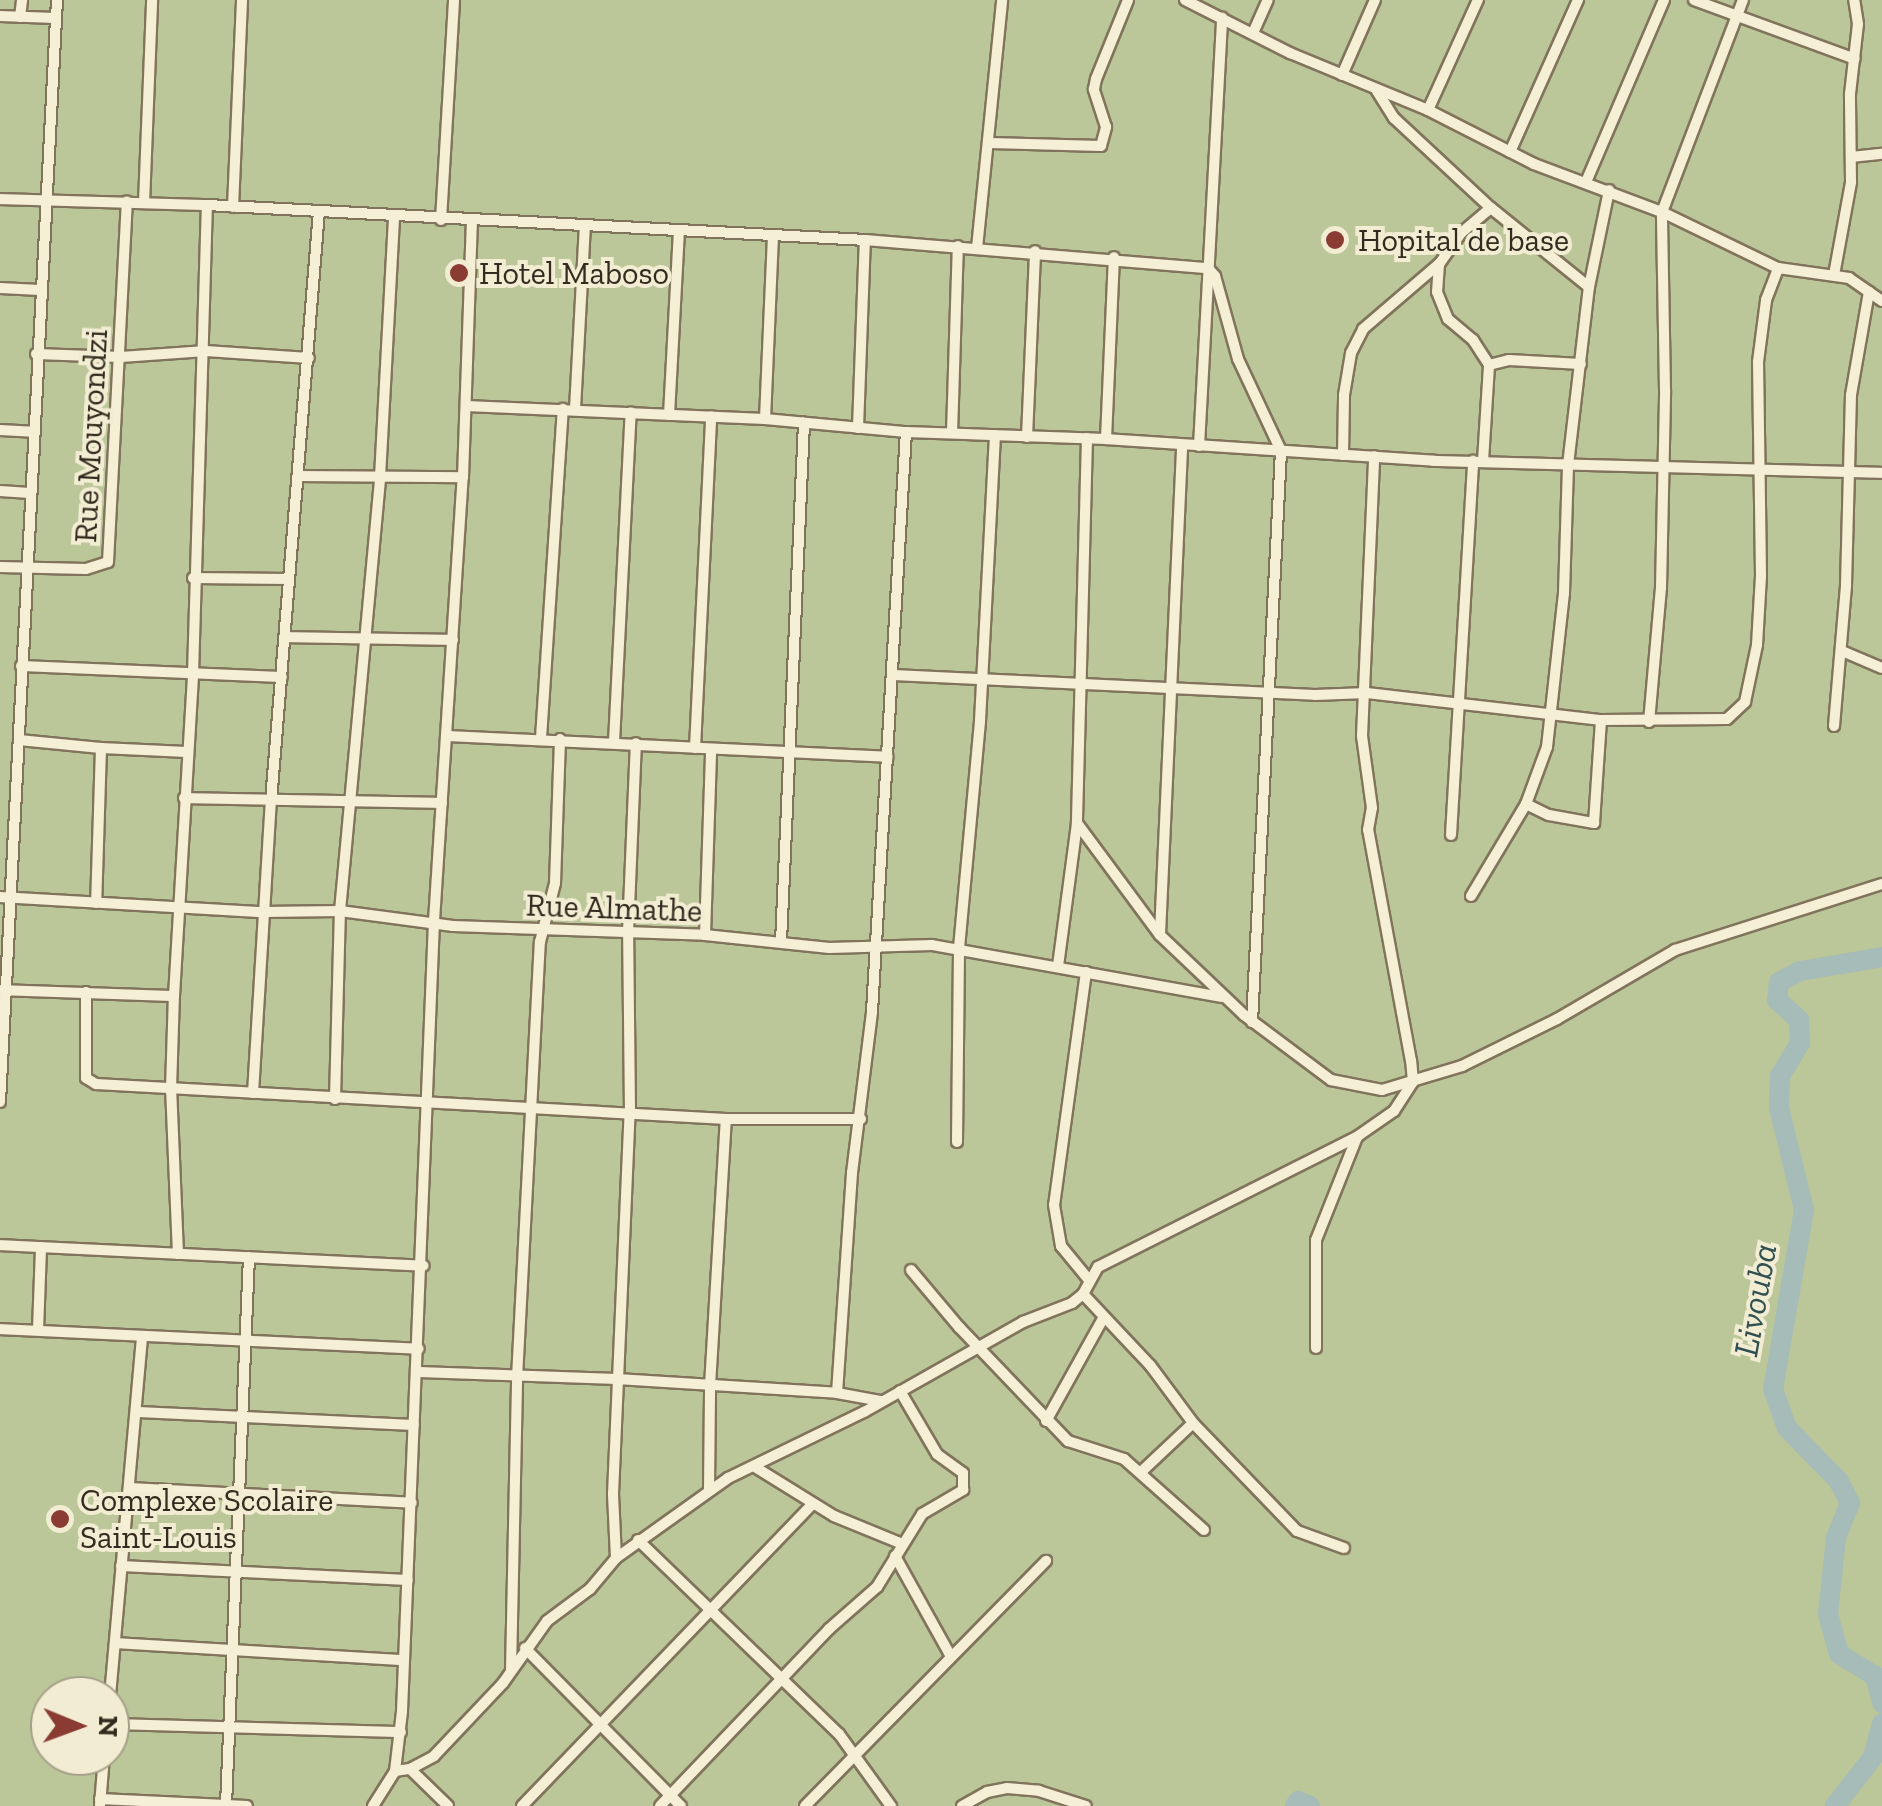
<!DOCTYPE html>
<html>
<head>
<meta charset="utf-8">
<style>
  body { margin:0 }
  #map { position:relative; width:1882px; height:1806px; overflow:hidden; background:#e9e2c4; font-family:"Zilla Slab",serif }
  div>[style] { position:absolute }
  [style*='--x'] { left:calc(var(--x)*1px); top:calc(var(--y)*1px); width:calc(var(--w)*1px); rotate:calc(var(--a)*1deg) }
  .green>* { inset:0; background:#bbc699 }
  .river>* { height:20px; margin:-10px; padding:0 10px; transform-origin:10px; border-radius:10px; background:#a5bcb8 }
  .roads { filter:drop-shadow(2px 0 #81745c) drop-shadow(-2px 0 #81745c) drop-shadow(0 2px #81745c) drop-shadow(0 -2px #81745c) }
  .minor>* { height:10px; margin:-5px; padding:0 5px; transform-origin:5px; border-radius:5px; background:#f5efd6 }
  .dots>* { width:28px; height:28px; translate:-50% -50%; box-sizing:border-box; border:5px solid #f1ecd2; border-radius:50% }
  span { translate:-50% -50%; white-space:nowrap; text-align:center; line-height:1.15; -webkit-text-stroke:8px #f1ecd2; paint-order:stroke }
  .poi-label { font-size:32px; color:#332b1f }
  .left { translate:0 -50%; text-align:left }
  .street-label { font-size:32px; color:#332b1f }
  .water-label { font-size:35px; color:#2f4f51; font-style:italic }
  .north { position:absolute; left:30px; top:1676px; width:100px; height:100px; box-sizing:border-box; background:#f1ecd2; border:2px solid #a59f8a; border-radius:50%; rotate:91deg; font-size:28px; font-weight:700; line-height:40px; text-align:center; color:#332b1f }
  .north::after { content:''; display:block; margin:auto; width:35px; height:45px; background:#8a3c33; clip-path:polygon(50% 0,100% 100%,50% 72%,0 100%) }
</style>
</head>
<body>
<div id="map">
  <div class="green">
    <div style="clip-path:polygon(evenodd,0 0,1882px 0,1882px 1806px,0 1806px,0 0,50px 1696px,110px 1696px,110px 1756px,50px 1756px,50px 1696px)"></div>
  </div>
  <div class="river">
    <div style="--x:1882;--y:957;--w:83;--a:170.3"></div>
    <div style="--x:1800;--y:971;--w:24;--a:152"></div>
    <div style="--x:1779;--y:982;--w:18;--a:96"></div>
    <div style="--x:1777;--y:1000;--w:30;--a:42"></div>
    <div style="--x:1799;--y:1020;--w:23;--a:88"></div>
    <div style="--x:1800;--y:1043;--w:39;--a:121"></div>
    <div style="--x:1780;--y:1076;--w:32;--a:92"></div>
    <div style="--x:1779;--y:1108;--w:105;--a:76.2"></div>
    <div style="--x:1804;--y:1210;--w:182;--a:99.8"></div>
    <div style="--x:1773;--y:1389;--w:41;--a:70.3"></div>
    <div style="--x:1787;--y:1428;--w:73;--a:45.6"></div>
    <div style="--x:1838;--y:1480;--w:26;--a:62"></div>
    <div style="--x:1850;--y:1503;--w:38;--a:112"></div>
    <div style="--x:1836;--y:1538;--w:76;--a:96"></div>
    <div style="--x:1828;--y:1614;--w:41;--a:74.6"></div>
    <div style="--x:1839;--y:1654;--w:42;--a:31.4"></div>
    <div style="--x:1875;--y:1676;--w:28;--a:75"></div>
    <div style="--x:1295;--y:1806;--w:6;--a:-59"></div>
    <div style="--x:1298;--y:1801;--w:13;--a:23"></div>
    <div style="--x:1835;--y:1806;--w:62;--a:-52.2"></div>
    <div style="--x:1873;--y:1757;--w:35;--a:-75"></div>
  </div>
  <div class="roads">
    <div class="minor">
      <div style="--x:1185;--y:0;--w:118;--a:26.8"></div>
      <div style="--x:1290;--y:53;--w:149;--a:22.4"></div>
      <div style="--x:1428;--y:110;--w:119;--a:27"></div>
      <div style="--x:1534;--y:164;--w:137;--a:20.6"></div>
      <div style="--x:1662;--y:212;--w:129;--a:25.8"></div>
      <div style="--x:1778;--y:268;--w:72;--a:8"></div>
      <div style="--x:1849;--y:278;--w:40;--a:34.9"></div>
      <div style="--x:1694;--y:0;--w:171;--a:20.1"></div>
      <div style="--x:0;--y:16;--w:55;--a:2.1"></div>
      <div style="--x:20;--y:17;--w:17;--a:-83"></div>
      <div style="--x:1253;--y:33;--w:36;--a:-66"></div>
      <div style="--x:1342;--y:75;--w:82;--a:-66.3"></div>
      <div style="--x:1377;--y:91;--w:32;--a:58"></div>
      <div style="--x:1394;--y:118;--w:132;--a:42.9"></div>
      <div style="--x:1491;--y:208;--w:126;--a:38.9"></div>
      <div style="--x:1428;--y:110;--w:121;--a:-65.6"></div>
      <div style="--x:990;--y:143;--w:111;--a:1.5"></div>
      <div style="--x:1101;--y:146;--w:20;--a:-75"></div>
      <div style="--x:1106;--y:127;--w:40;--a:-108"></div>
      <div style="--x:1094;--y:89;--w:10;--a:-79"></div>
      <div style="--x:1096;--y:79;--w:85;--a:-67.9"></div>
      <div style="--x:1510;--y:152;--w:167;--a:-65.9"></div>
      <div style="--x:1851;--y:157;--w:31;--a:-6"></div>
      <div style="--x:1586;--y:182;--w:198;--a:-66.8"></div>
      <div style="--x:0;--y:199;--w:207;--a:1.7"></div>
      <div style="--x:207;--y:205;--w:659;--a:3.04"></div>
      <div style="--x:865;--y:240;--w:344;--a:4.7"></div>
      <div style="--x:1208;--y:268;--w:11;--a:49"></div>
      <div style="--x:1215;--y:276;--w:86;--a:74.5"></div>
      <div style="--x:1238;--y:359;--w:102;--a:64.9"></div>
      <div style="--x:1281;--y:451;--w:572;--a:92.91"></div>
      <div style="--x:144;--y:203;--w:203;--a:-87.7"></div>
      <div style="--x:233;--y:207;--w:207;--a:-87.5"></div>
      <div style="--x:441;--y:220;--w:220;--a:-86.6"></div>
      <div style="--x:977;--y:248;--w:249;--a:-84.2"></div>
      <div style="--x:1439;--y:264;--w:28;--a:94"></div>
      <div style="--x:1437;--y:292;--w:29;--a:68"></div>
      <div style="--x:1448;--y:319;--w:33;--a:40"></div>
      <div style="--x:1473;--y:340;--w:30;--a:57"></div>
      <div style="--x:1834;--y:275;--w:95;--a:-79.6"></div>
      <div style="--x:1851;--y:182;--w:88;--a:-90.7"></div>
      <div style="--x:1850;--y:94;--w:70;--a:-83.5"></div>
      <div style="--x:1858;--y:24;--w:24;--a:-99"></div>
      <div style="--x:0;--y:288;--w:40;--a:2.9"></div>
      <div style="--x:36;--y:354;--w:85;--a:2"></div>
      <div style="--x:121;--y:357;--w:85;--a:-4"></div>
      <div style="--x:206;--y:351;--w:103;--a:3.9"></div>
      <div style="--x:466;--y:406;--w:299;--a:2.5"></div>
      <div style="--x:765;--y:419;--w:142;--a:5.3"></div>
      <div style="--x:906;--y:432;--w:200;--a:2"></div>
      <div style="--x:1106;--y:439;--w:328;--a:3.8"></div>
      <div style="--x:1433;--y:461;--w:449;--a:1.5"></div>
      <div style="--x:575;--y:409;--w:183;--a:-86.9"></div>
      <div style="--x:669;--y:415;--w:184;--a:-86.9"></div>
      <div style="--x:765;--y:419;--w:182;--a:-87.5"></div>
      <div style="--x:858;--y:428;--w:188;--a:-87.9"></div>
      <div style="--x:0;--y:430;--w:33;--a:3"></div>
      <div style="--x:952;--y:433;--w:187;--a:-88.2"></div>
      <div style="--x:1027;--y:437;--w:186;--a:-87.5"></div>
      <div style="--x:1087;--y:438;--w:385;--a:91.5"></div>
      <div style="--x:1077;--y:823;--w:139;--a:53.5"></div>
      <div style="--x:1160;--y:935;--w:116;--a:43.6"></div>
      <div style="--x:1244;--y:1015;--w:109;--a:36.8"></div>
      <div style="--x:1331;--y:1080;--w:52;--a:11.1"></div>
      <div style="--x:1382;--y:1090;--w:84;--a:-16.7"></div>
      <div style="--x:1462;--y:1066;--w:106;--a:-26.3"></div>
      <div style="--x:1557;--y:1019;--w:137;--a:-30.3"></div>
      <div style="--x:1675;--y:950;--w:217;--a:-17.7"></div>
      <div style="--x:1106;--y:439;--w:182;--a:-87.5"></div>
      <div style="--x:1199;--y:446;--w:429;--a:-86.9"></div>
      <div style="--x:1343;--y:455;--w:60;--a:-89"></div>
      <div style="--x:1344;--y:395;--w:43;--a:-80.5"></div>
      <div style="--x:1351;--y:353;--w:27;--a:-63"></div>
      <div style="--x:1363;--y:329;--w:101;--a:-40.6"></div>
      <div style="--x:1440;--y:263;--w:37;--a:-55"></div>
      <div style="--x:1461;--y:233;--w:39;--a:-40"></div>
      <div style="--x:1483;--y:461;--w:96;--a:-86.4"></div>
      <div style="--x:1489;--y:365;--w:21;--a:-14"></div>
      <div style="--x:1509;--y:360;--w:72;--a:3.2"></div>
      <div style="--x:300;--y:476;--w:163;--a:0.4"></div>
      <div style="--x:0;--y:491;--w:30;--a:4"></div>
      <div style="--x:0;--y:567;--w:86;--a:1.3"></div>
      <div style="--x:86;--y:569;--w:23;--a:-18"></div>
      <div style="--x:108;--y:562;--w:361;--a:-87"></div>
      <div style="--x:193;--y:578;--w:96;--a:0.6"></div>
      <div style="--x:285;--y:637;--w:168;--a:1"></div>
      <div style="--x:1842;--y:651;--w:43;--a:23"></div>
      <div style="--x:21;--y:666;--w:261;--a:2.4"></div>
      <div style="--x:893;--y:675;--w:422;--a:2.7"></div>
      <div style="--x:1315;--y:695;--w:52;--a:-2.2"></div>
      <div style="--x:1367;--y:693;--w:236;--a:6.6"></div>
      <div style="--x:1601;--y:720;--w:126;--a:-0.5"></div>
      <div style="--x:1727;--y:719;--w:25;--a:-43"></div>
      <div style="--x:1745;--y:702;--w:58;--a:-78.1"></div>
      <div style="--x:1757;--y:645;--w:70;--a:-86.7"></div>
      <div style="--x:1761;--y:575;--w:213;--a:-90.8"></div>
      <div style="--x:1758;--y:362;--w:63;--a:-82.6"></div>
      <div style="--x:1766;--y:300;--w:34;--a:-69"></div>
      <div style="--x:1649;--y:722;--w:135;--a:-84.9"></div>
      <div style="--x:1661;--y:588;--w:198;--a:-88.8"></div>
      <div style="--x:1665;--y:390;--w:178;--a:-91"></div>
      <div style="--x:1662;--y:212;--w:227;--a:-69.1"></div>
      <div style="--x:1834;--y:726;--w:142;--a:-85.1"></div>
      <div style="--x:1846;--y:585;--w:190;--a:-88.5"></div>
      <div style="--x:1851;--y:395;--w:105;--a:-80.1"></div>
      <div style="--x:447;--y:736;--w:441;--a:2.7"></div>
      <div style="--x:541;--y:738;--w:330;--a:-86.2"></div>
      <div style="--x:19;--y:740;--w:82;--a:5.6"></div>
      <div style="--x:101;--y:748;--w:155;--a:91.8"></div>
      <div style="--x:614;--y:742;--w:330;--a:-87.1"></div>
      <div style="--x:101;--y:748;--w:86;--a:2.7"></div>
      <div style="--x:695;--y:748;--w:332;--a:-87.2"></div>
      <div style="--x:184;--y:798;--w:258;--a:1.1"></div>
      <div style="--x:1526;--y:804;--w:25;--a:26"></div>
      <div style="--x:1549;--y:815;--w:46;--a:10.1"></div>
      <div style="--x:1594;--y:823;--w:103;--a:-86.1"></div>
      <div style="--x:1451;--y:835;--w:375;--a:-86.6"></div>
      <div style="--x:1471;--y:896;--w:107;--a:-59.1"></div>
      <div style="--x:1526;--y:804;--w:61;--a:-69.8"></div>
      <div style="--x:1547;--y:747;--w:155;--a:-83.7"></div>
      <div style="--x:1564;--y:593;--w:128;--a:-88.2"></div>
      <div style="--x:1568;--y:465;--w:179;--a:-83.3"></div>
      <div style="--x:1589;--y:287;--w:99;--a:-78.3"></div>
      <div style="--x:0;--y:897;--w:263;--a:3.3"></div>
      <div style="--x:263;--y:912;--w:77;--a:-0.7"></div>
      <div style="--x:340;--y:911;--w:114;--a:7.6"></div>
      <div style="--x:453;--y:926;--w:252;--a:2"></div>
      <div style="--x:705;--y:935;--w:125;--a:6"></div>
      <div style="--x:829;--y:948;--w:103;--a:-1.7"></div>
      <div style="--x:932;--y:945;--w:294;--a:10.2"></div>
      <div style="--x:1160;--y:934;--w:488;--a:-87.4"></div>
      <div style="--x:705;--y:935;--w:185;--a:-88.1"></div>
      <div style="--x:781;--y:942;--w:520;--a:-87.46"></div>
      <div style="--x:1058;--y:966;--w:144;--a:-82.4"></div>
      <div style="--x:1086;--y:972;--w:235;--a:97.8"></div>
      <div style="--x:1054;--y:1205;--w:42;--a:80.3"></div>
      <div style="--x:1061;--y:1246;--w:44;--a:50.5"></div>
      <div style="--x:1;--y:990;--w:173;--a:2"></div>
      <div style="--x:86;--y:992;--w:86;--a:90"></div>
      <div style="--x:86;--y:1078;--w:12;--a:31"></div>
      <div style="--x:96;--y:1084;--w:631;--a:3.18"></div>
      <div style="--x:726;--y:1119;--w:135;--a:0"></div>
      <div style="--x:253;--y:1093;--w:293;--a:-86.5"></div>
      <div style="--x:271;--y:801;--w:592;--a:-85.35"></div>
      <div style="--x:335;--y:1099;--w:188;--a:-88.5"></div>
      <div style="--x:340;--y:911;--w:436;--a:-84.7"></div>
      <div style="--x:380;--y:477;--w:261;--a:-86.9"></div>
      <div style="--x:0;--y:1102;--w:1103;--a:-87.04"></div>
      <div style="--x:957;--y:1142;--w:194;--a:-89.4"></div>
      <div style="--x:959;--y:948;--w:228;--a:-84.7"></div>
      <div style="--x:980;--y:721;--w:286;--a:-87"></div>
      <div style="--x:0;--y:1245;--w:424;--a:2.8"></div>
      <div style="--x:178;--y:1254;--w:165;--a:-92.4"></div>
      <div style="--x:171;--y:1089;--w:93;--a:-88.2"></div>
      <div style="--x:174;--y:996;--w:323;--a:-86.6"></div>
      <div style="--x:193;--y:674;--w:469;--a:-88.3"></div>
      <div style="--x:911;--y:1270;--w:75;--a:49.9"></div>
      <div style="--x:959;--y:1327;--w:158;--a:46.3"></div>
      <div style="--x:1068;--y:1441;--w:59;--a:17.8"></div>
      <div style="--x:1124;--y:1459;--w:107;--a:41.6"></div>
      <div style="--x:1083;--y:1294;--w:98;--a:46.7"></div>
      <div style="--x:1150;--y:1365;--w:72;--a:53.4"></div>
      <div style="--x:1193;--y:1423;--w:150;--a:46.1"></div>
      <div style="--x:1297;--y:1531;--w:50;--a:19.9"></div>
      <div style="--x:0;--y:1329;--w:419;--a:2.7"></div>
      <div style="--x:38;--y:1330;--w:83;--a:-87.9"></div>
      <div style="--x:1316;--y:1348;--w:108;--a:-90"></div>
      <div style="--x:1316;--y:1240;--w:111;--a:-68.3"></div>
      <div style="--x:419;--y:1372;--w:198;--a:2"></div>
      <div style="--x:617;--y:1379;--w:220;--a:3.6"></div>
      <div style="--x:837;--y:1393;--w:45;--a:10.3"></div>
      <div style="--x:837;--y:1393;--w:221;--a:-86.1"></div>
      <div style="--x:852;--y:1173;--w:162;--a:-82.9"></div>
      <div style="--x:872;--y:1012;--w:581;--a:-86.65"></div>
      <div style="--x:138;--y:1412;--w:276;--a:2.7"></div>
      <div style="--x:1046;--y:1421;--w:119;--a:-60.9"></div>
      <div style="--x:755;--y:1467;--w:93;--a:31.8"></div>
      <div style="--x:834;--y:1516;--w:71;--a:22.2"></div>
      <div style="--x:1141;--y:1472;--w:71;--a:-43.3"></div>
      <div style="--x:130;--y:1488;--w:282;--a:3"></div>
      <div style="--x:709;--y:1489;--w:103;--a:-89.4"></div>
      <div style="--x:710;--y:1386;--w:267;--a:-86.6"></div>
      <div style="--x:638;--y:1540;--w:279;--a:44"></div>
      <div style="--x:839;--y:1734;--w:89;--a:54.2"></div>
      <div style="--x:895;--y:1556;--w:113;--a:60.9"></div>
      <div style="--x:616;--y:1558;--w:138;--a:-35.5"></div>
      <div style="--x:728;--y:1478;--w:151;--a:-25.9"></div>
      <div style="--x:864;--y:1412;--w:183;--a:-29.5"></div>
      <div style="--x:1023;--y:1322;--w:53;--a:-21.2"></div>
      <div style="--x:1072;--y:1303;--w:14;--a:-39"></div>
      <div style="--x:1083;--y:1294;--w:31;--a:-61"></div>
      <div style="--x:1098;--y:1267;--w:291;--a:-26.7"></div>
      <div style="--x:1358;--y:1136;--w:44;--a:-34.8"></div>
      <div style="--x:1394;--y:1111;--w:35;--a:-57"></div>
      <div style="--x:1413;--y:1082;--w:21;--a:-95"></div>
      <div style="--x:1411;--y:1061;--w:235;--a:-100.5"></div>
      <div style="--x:1368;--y:830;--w:22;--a:-80"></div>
      <div style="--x:1372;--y:808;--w:73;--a:-97.9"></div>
      <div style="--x:1362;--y:736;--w:280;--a:-87.5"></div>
      <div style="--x:121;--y:1566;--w:287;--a:2.8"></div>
      <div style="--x:115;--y:1643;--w:289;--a:3.4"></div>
      <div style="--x:525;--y:1648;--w:222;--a:45.4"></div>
      <div style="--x:511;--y:1670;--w:292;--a:-88.8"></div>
      <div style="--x:517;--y:1378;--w:437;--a:-87"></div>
      <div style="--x:540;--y:942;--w:61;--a:-75.7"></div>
      <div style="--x:555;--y:883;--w:144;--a:-88"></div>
      <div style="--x:110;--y:1696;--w:361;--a:-84.9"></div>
      <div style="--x:110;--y:1724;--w:291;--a:1.6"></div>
      <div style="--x:410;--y:1769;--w:53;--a:44.2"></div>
      <div style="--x:395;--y:1771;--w:15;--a:-8"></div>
      <div style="--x:410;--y:1769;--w:27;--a:-28"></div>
      <div style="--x:434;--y:1756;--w:100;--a:-46.6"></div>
      <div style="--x:503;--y:1683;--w:76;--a:-54.6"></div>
      <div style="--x:547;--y:1621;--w:54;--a:-36.7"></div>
      <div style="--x:590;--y:1589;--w:40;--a:-50"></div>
      <div style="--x:616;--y:1558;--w:64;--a:-92.7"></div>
      <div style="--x:613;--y:1494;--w:382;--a:-87.5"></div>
      <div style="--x:630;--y:1112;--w:180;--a:-90.6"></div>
      <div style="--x:628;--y:932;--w:189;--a:-87.6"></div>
      <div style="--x:100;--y:1799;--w:147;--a:2.7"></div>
      <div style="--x:100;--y:1805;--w:49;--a:-85.3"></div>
      <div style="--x:226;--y:1805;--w:548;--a:-87.6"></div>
      <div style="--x:373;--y:1806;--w:41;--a:-57.8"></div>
      <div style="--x:395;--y:1771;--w:60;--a:-83.3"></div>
      <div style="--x:402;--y:1711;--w:791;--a:-87.68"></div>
      <div style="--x:434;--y:921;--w:445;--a:-86.3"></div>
      <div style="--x:463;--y:477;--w:256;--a:-88"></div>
      <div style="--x:522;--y:1806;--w:419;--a:-46.1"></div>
      <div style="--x:660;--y:1806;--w:245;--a:-46.3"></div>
      <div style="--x:829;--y:1629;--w:64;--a:-41.2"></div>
      <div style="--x:877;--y:1587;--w:86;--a:-58.3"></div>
      <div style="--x:922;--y:1514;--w:48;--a:-30.3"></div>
      <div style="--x:963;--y:1490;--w:17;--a:-90"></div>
      <div style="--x:963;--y:1473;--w:32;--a:-144"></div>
      <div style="--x:937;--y:1454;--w:73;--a:-120.4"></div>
      <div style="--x:805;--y:1806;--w:344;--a:-45.5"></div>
      <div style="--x:962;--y:1806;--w:29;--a:-29"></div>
      <div style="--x:987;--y:1792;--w:20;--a:-11"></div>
      <div style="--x:1007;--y:1788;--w:32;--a:5"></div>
      <div style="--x:1039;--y:1791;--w:49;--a:17.7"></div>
    </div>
  </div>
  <div class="dots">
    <div style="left:1335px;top:240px;background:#8a3c33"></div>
    <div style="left:459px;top:273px;background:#8a3c33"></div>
    <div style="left:60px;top:1519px;background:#8a3c33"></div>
  </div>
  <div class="poi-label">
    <span class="left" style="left:1358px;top:240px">Hopital de base</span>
    <span class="left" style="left:479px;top:273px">Hotel Maboso</span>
    <span class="left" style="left:80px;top:1519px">Complexe Scolaire<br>Saint-Louis</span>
  </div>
  <div class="street-label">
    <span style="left:91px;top:436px;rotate:-87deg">Rue Mouyondzi</span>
    <span style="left:614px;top:908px;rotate:2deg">Rue Almathe</span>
  </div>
  <div class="water-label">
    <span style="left:1755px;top:1300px;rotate:-80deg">Livouba</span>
  </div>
  <div class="north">N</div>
</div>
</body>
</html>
